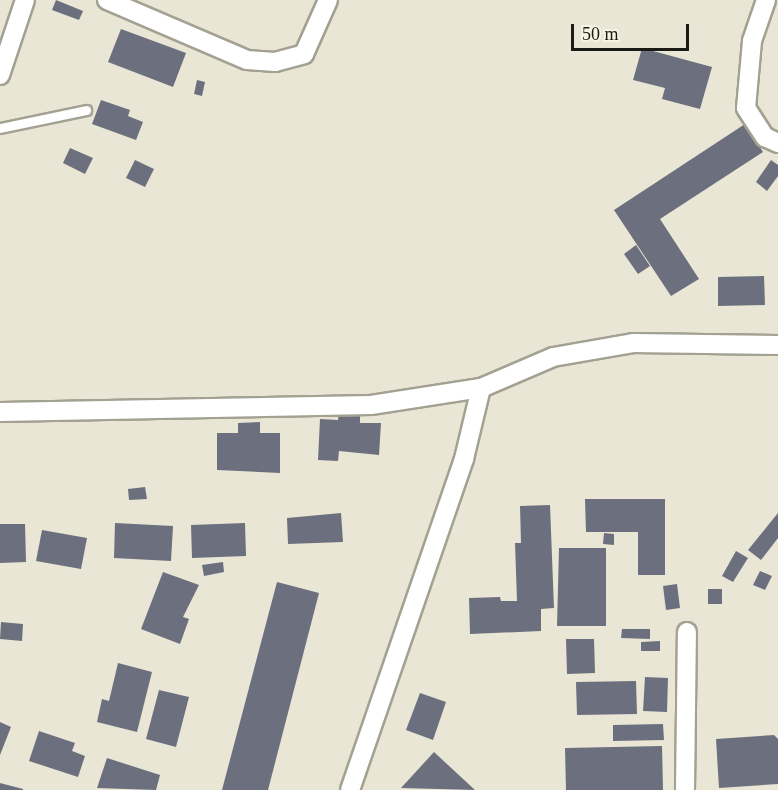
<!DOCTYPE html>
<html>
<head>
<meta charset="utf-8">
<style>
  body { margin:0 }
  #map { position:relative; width:778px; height:790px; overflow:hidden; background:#e9e6d5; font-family:Georgia,serif }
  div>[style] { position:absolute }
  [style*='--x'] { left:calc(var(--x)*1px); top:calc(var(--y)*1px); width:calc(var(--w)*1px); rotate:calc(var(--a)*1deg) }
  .building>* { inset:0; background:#6c707e }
  .roads { filter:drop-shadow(2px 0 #a3a191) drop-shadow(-2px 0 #a3a191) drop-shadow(0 2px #a3a191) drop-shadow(0 -2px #a3a191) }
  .service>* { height:9px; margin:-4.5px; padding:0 4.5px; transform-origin:4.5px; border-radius:4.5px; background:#fff }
  .minor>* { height:18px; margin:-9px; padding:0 9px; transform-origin:9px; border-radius:9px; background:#fff }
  span { translate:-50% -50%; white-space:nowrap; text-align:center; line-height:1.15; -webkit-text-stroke:6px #f6f4e2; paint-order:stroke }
  .scale { position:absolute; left:571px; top:24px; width:118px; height:27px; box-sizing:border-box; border:3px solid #1b1a14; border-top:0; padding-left:8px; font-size:18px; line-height:21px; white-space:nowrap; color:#1b1a14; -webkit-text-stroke:4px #f6f4e2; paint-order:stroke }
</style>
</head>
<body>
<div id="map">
  <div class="building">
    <div style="clip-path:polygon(56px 0,83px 11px,79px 20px,52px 10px)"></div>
    <div style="clip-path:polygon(121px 29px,186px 53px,173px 87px,108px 62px)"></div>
    <div style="clip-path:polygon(642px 48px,712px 67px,700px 109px,662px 99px,665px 88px,633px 80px)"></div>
    <div style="clip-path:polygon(197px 80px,205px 82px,202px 96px,194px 94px)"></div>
    <div style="clip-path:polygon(101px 100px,130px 110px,128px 116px,143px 122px,136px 140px,92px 124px)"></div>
    <div style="clip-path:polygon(745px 124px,763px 152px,660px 219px,699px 279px,671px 296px,614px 210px)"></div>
    <div style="clip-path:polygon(70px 148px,93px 158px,85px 174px,63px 163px)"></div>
    <div style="clip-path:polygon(135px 160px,154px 169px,145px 187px,126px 178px)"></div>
    <div style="clip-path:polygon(771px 160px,778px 165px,778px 176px,767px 191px,756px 182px)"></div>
    <div style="clip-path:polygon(636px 245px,650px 266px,638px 274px,624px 254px)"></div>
    <div style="clip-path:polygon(764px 276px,765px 305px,718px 306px,718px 277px)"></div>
    <div style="clip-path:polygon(339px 411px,360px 413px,360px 423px,381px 423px,379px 455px,339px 451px,338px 461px,318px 460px,320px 419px,338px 420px)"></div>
    <div style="clip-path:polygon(260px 422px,260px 433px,280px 433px,280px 473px,217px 470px,217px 433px,238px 433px,238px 423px)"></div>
    <div style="clip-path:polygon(145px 487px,147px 499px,129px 500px,128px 489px)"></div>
    <div style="clip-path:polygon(585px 499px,665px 499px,665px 575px,638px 575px,638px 532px,586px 532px)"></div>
    <div style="clip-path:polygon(550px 505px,554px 608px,541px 609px,541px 631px,470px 634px,469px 598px,500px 597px,501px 601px,517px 601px,515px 543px,521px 543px,520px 506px)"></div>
    <div style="clip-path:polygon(341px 513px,343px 542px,288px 544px,287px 518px)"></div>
    <div style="clip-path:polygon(778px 513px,778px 538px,761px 560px,748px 550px)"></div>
    <div style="clip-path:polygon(115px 523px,173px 526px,171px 561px,114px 558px)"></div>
    <div style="clip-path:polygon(245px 523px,246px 556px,192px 558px,191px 525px)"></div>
    <div style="clip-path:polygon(0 524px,25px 524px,26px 562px,0 563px)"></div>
    <div style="clip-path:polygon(42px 530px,87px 538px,81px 569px,36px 561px)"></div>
    <div style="clip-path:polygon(604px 533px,614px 534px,614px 545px,603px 544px)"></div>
    <div style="clip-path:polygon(559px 548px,606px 548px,606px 626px,557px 626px)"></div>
    <div style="clip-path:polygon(736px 551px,748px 558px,733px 582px,722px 576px)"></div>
    <div style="clip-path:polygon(223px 562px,224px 572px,204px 576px,202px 565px)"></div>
    <div style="clip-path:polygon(760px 571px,772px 576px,765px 590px,753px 585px)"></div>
    <div style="clip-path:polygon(163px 572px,199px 585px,183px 617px,189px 619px,180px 644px,141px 629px)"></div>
    <div style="clip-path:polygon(277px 582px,319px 593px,268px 790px,222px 790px)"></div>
    <div style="clip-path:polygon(677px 584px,680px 608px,666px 610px,663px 586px)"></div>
    <div style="clip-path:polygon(708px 589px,722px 589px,722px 604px,708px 604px)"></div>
    <div style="clip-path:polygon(1px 622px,23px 624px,22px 641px,0 639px)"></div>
    <div style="clip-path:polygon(622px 629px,650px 629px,650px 639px,621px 638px)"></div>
    <div style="clip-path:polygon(566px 639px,594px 639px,595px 673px,567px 674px)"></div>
    <div style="clip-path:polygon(660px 641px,660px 651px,641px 651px,641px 642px)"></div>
    <div style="clip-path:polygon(118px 663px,152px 672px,137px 732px,97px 722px,102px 699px,109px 701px)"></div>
    <div style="clip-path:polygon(645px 677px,668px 678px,667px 712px,643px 711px)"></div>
    <div style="clip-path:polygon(636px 681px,637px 714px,577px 715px,576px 682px)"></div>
    <div style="clip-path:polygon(159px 690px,189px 697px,176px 747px,146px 739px)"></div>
    <div style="clip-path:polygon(420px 693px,446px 702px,433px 740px,406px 730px)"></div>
    <div style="clip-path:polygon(0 722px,11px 727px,0 755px)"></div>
    <div style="clip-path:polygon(663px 724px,664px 740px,613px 741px,613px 725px)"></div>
    <div style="clip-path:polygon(39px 731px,75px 743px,72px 751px,85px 756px,78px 777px,29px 761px)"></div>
    <div style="clip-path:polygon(774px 735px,778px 739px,778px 784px,719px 788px,716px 739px)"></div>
    <div style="clip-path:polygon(662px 746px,663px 790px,566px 790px,565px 748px)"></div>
    <div style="clip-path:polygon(434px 752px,475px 790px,401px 788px)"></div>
    <div style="clip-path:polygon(107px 758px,160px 775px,156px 790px,97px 788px)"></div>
    <div style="clip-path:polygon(0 783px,23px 789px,23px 790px,0 790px)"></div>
  </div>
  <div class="roads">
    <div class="service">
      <div style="--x:0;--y:128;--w:88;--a:-11.8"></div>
    </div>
    <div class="minor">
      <div style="--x:107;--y:0;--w:152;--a:23.2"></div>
      <div style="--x:247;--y:60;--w:28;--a:4"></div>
      <div style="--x:275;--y:62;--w:30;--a:-15"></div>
      <div style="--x:304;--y:54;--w:59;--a:-66"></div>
      <div style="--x:766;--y:0;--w:43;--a:108.9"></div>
      <div style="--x:752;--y:41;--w:67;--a:95.1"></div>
      <div style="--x:746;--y:108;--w:35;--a:57"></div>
      <div style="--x:765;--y:137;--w:14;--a:25"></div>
      <div style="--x:0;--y:75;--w:79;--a:-71.6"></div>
      <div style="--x:481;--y:388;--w:78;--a:-23.3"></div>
      <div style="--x:553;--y:357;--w:81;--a:-9.9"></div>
      <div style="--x:633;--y:343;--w:145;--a:0.8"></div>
      <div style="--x:0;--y:412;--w:371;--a:-1.1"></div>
      <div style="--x:371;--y:405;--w:111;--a:-8.8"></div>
      <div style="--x:481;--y:388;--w:73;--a:103.5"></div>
      <div style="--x:464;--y:459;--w:350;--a:109"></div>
      <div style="--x:685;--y:790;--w:158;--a:-89.3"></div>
    </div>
  </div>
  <div class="scale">50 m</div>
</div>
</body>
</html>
